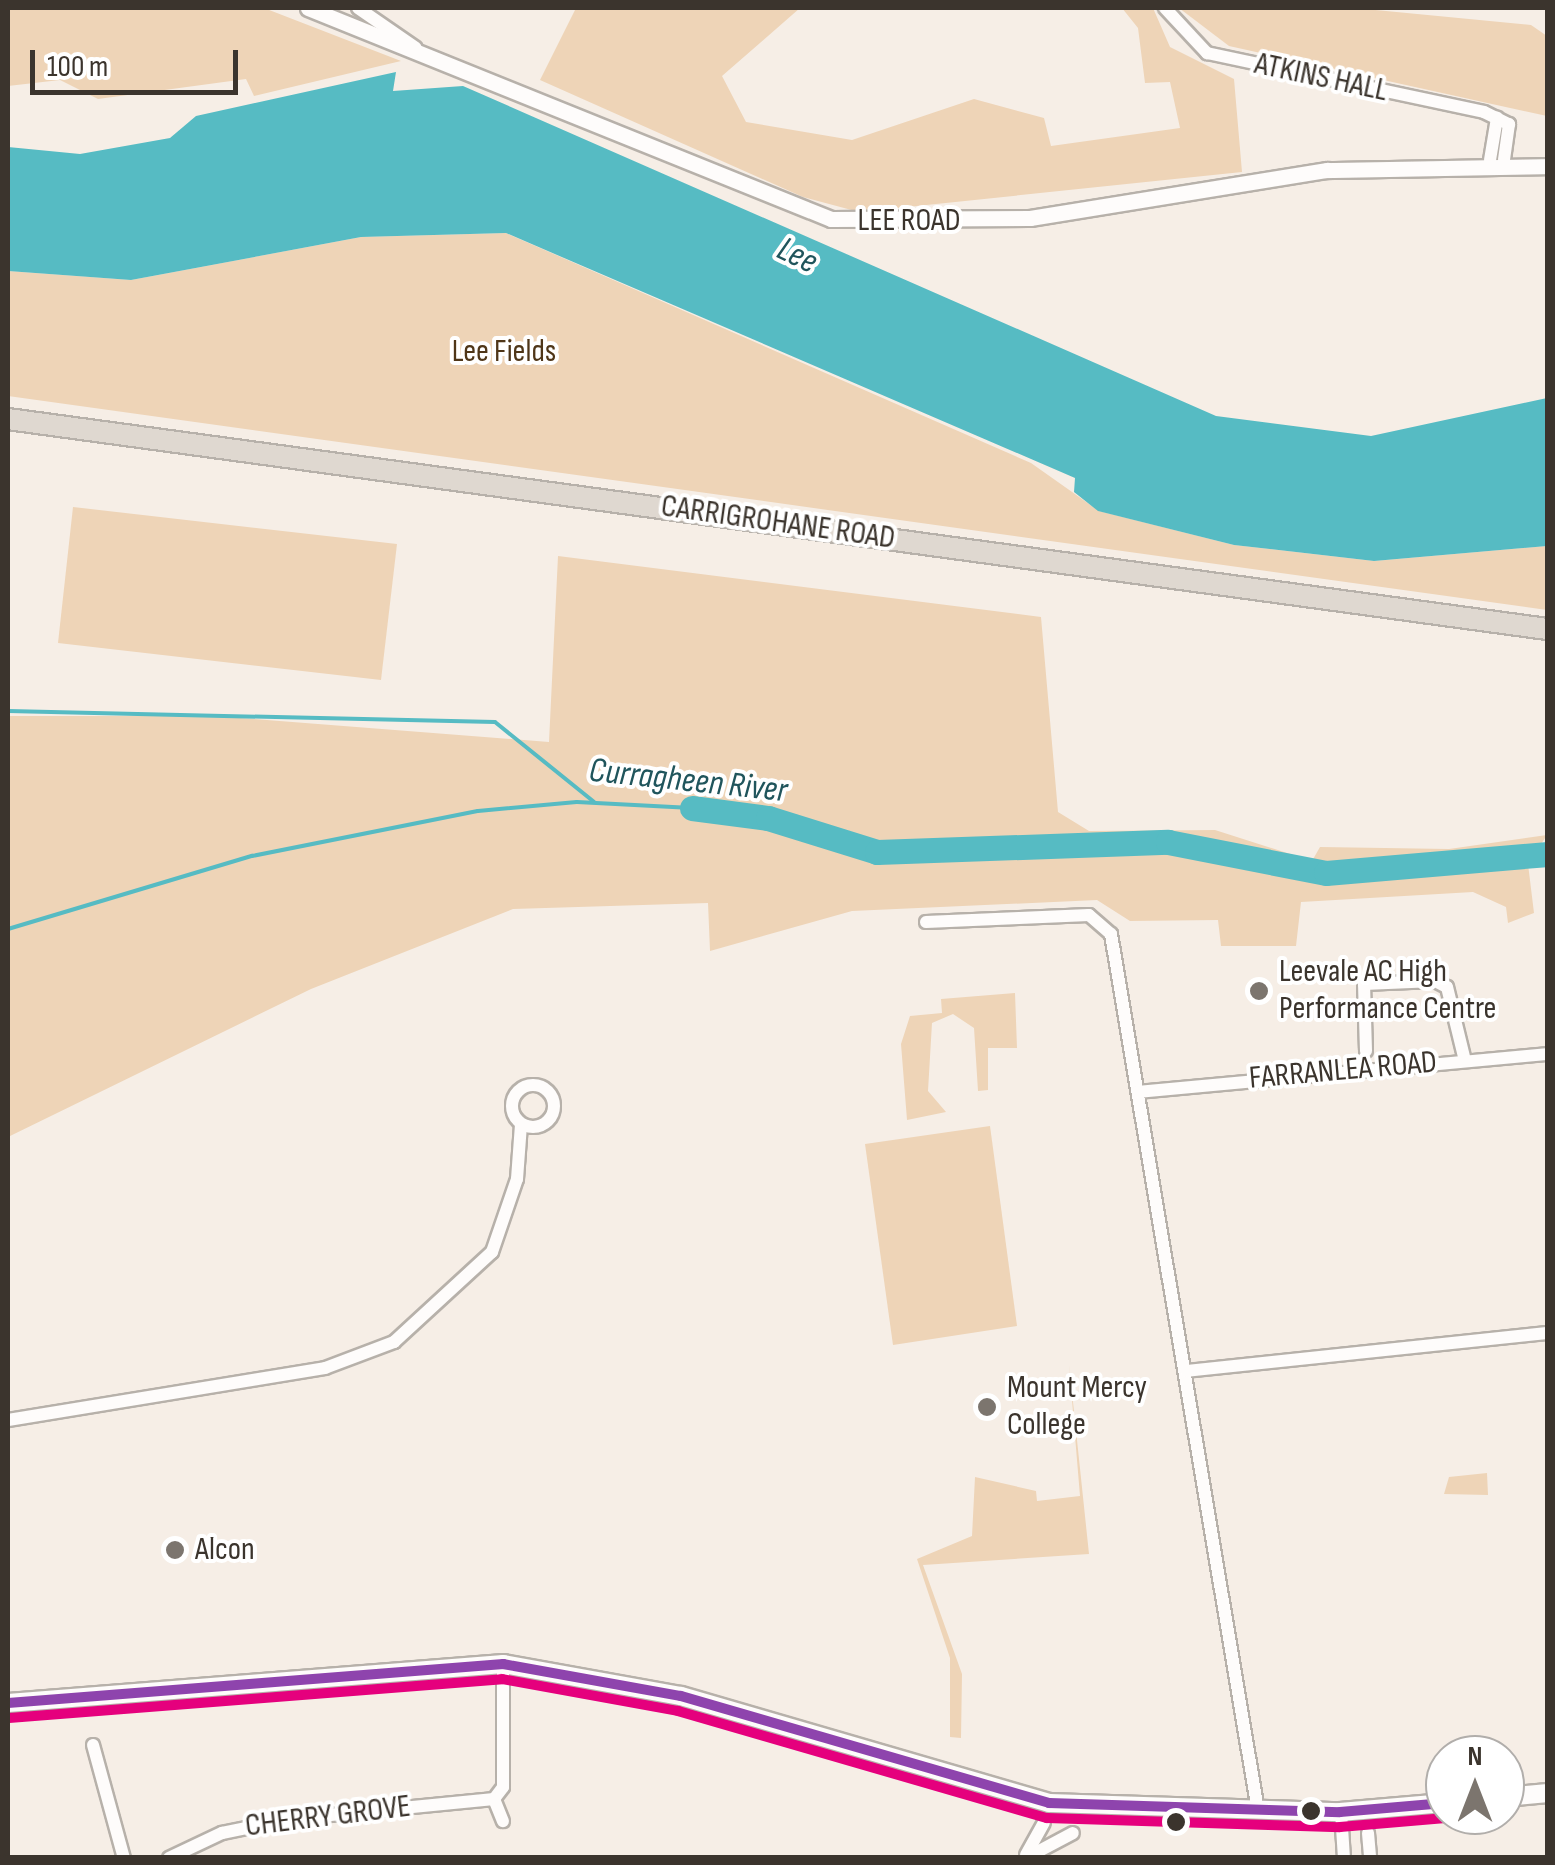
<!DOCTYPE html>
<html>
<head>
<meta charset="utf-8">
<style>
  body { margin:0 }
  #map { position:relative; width:1555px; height:1865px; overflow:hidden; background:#f6eee6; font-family:"Sofia Sans Condensed",sans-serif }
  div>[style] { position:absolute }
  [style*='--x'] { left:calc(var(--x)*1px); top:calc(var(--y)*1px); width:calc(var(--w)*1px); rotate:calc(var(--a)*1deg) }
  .green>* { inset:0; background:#eed4b7 }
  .water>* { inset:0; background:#56bbc3 }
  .stream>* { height:4px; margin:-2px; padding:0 2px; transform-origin:2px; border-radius:2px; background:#56bbc3 }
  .river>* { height:25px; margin:-12.5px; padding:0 12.5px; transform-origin:12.5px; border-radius:12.5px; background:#56bbc3 }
  .roads { filter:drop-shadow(2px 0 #b7b1aa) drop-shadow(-2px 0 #b7b1aa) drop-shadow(0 2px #b7b1aa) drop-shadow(0 -2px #b7b1aa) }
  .minor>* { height:12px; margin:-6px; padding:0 6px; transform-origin:6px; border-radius:6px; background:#fefcfb }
  .minor>.ring { margin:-6px; padding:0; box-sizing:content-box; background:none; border:12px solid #fefcfb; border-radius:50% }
  .tertiary>* { height:15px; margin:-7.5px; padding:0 7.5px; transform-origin:7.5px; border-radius:7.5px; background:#fefcfb }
  .secondary>* { height:18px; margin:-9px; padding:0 9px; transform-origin:9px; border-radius:9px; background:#fefcfb }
  .trunk>* { height:20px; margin:-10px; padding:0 10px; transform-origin:10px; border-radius:10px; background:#dfd8d0 }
  .bus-1>* { height:10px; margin:-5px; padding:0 5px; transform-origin:5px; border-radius:5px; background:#8e44ad }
  .bus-2>* { height:10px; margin:-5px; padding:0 5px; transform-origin:5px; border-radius:5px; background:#e5007d }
  .dots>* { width:28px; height:28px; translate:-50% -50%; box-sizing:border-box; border:5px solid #fff; border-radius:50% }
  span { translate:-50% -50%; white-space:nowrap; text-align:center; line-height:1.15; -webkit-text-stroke:8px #fff; paint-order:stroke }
  .street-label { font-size:32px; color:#3b342d }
  .park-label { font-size:32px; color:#4f3618 }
  .poi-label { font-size:32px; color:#3b342d }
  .left { translate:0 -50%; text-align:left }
  .water-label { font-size:35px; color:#20555c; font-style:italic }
  .frame { position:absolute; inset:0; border:10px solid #3b342d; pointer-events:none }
  .north { position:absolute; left:1425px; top:1735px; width:100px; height:100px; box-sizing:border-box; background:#fff; border:2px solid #b1aeab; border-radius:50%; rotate:0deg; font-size:28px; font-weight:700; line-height:40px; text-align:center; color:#3b342d }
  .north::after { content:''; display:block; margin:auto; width:35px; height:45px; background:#7c756e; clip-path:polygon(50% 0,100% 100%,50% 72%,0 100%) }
  .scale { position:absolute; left:30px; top:50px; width:208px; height:45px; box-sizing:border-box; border:5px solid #3b342d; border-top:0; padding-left:12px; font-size:30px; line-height:35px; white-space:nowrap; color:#3b342d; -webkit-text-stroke:8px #fff; paint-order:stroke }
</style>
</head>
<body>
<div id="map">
  <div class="green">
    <div style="clip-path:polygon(8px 8px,264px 8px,401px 61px,254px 96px,246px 79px,98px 99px,60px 80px,8px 86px)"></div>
    <div style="clip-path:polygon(576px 8px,800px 8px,722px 76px,746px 122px,852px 140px,974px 99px,1044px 118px,1051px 146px,1180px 128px,1170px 82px,1145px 83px,1138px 28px,1122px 8px,1153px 8px,1170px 47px,1234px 79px,1242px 172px,859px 212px,803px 197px,540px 80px)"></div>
    <div style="clip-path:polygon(1179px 8px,1355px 8px,1531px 25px,1547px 36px,1547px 116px,1229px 46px)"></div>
    <div style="clip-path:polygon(506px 233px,1031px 463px,1099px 511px,1234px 545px,1374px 561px,1547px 546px,1547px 610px,8px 396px,8px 271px,131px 280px,361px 237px)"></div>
    <div style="clip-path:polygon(73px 507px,397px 544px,381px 680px,58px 643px)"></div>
    <div style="clip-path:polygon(558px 556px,1041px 617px,1058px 812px,1089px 831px,1215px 830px,1312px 861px,1320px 847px,1449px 849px,1547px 835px,1528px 864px,1534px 913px,1508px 923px,1506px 907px,1473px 892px,1301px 902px,1296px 946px,1221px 946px,1218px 920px,1130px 921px,1097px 900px,852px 911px,710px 951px,708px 903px,513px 909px,311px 989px,8px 1137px,8px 716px,215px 716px,549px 742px)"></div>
    <div style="clip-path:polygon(1015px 993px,1017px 1048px,988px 1048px,988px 1090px,978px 1091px,974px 1028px,953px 1014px,932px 1023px,928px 1091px,946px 1112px,907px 1120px,901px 1044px,910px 1016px,942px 1013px,941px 999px)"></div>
    <div style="clip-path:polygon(990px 1126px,1017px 1326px,893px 1345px,865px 1144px)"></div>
    <div style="clip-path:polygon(1069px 1364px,1089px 1554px,923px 1565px,962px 1674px,961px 1738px,950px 1737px,950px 1658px,917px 1559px,972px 1536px,975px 1477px,1036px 1491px,1037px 1501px,1080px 1496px)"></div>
    <div style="clip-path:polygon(1487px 1473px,1488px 1495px,1444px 1494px,1449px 1477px)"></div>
  </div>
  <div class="water">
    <div style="clip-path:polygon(396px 72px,393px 91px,463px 86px,1216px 416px,1371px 436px,1547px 398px,1547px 546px,1374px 561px,1234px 545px,1098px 511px,1074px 492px,1075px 478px,506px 233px,361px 237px,131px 280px,8px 271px,8px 147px,80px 154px,170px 138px,196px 116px)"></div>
  </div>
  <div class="stream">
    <div style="--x:8;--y:711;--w:487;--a:1.3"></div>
    <div style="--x:495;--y:722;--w:127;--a:38.9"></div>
    <div style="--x:8;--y:929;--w:255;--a:-16.7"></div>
    <div style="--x:252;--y:856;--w:230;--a:-11.3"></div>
    <div style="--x:478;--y:811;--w:99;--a:-5.2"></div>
    <div style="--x:577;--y:802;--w:115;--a:3"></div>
  </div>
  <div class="river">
    <div style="--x:692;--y:808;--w:77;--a:7.5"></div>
    <div style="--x:768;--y:818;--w:114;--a:17.3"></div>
    <div style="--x:877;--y:852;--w:291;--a:-2"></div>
    <div style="--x:1168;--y:842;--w:161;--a:11.1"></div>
    <div style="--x:1326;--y:873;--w:223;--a:-4.9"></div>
  </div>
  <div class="roads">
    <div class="minor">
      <div style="--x:358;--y:8;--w:70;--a:34.6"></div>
      <div style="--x:1165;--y:8;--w:62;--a:47"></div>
      <div style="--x:1207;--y:53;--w:283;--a:12"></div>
      <div style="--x:1484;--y:112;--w:28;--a:26"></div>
      <div style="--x:1509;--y:124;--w:36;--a:98"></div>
      <div style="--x:1490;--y:160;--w:43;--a:-80.5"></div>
      <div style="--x:926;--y:922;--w:163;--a:-2.5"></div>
      <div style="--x:1089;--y:915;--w:29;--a:41"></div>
      <div style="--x:1111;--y:934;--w:889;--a:80.48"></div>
      <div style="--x:1366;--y:1051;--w:67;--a:-91.7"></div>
      <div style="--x:1364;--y:984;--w:71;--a:-2.4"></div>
      <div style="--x:1435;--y:981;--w:13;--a:27"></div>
      <div style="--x:1447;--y:987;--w:76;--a:76.3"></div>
      <div class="ring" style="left:512px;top:1085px;width:30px;height:30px"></div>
      <div style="--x:1138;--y:1092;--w:412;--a:-5.3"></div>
      <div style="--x:1186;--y:1371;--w:364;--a:-6"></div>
      <div style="--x:8;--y:1420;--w:321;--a:-9.3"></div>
      <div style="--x:325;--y:1368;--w:74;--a:-20.6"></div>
      <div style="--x:394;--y:1342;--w:133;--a:-42.6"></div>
      <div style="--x:492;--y:1252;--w:77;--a:-71.1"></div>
      <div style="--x:517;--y:1179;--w:55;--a:-85.8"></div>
      <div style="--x:93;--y:1745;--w:117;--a:74.7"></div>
      <div style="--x:494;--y:1799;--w:15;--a:-53"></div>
      <div style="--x:503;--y:1787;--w:123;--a:-90"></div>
      <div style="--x:1341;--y:1812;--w:46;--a:86.3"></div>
      <div style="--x:1368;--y:1833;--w:25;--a:85"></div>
      <div style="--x:1026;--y:1855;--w:37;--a:-61"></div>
      <div style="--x:169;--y:1858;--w:59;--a:-25.3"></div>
      <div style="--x:222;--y:1833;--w:69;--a:-11.6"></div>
      <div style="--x:290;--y:1819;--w:205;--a:-5.6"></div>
      <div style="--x:494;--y:1799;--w:24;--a:68"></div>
      <div style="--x:1026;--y:1858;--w:53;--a:-28"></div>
    </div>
    <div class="tertiary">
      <div style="--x:308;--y:8;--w:564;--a:21.97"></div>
      <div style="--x:831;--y:219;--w:199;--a:-0.3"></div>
      <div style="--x:1030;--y:218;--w:301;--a:-9.2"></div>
      <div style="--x:1327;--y:170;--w:221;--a:-1"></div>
    </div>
    <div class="secondary">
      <div style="--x:8;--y:1703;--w:497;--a:-4.5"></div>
      <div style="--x:503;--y:1664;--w:181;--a:10.2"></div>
      <div style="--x:681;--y:1696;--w:383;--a:16.2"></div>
      <div style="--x:1049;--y:1803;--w:291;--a:1.8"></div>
      <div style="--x:1340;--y:1812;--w:105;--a:-4.9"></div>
      <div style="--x:1505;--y:1797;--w:43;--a:-5.3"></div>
    </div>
    <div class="trunk">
      <div style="--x:8;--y:419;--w:1554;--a:7.77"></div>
    </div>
  </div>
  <div class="bus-1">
    <div style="--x:8;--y:1703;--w:497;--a:-4.5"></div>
    <div style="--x:503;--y:1664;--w:181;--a:10.2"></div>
    <div style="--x:681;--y:1696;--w:383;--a:16.2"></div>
    <div style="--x:1049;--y:1803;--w:291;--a:1.8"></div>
    <div style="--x:1340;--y:1812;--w:105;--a:-4.9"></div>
  </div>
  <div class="bus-2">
    <div style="--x:9;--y:1718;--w:495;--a:-4.5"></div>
    <div style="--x:502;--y:1679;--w:179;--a:10.3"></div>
    <div style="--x:678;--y:1711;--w:384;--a:16.2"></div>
    <div style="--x:1047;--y:1818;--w:293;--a:1.8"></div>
    <div style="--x:1340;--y:1827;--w:106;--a:-4.9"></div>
  </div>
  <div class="dots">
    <div style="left:1259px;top:991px;background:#7c756e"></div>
    <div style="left:987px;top:1407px;background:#7c756e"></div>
    <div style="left:175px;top:1550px;background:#7c756e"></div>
    <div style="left:1311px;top:1811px;background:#3b342d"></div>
    <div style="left:1176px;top:1822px;background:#3b342d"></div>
  </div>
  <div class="street-label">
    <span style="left:1321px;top:78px;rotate:12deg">ATKINS HALL</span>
    <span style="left:909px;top:221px">LEE ROAD</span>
    <span style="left:778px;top:523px;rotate:8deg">CARRIGROHANE ROAD</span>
    <span style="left:1343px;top:1071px;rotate:-5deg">FARRANLEA ROAD</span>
    <span style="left:328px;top:1817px;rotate:-7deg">CHERRY GROVE</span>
  </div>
  <div class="park-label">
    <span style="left:504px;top:352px">Lee Fields</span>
  </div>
  <div class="poi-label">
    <span class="left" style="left:1279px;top:991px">Leevale AC High<br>Performance Centre</span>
    <span class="left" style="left:1007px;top:1407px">Mount Mercy<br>College</span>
    <span class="left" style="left:195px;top:1550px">Alcon</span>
  </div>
  <div class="water-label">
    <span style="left:797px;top:256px;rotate:26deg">Lee</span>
    <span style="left:688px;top:781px;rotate:6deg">Curragheen River</span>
  </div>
  <div class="frame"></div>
  <div class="north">N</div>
  <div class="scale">100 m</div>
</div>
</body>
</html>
